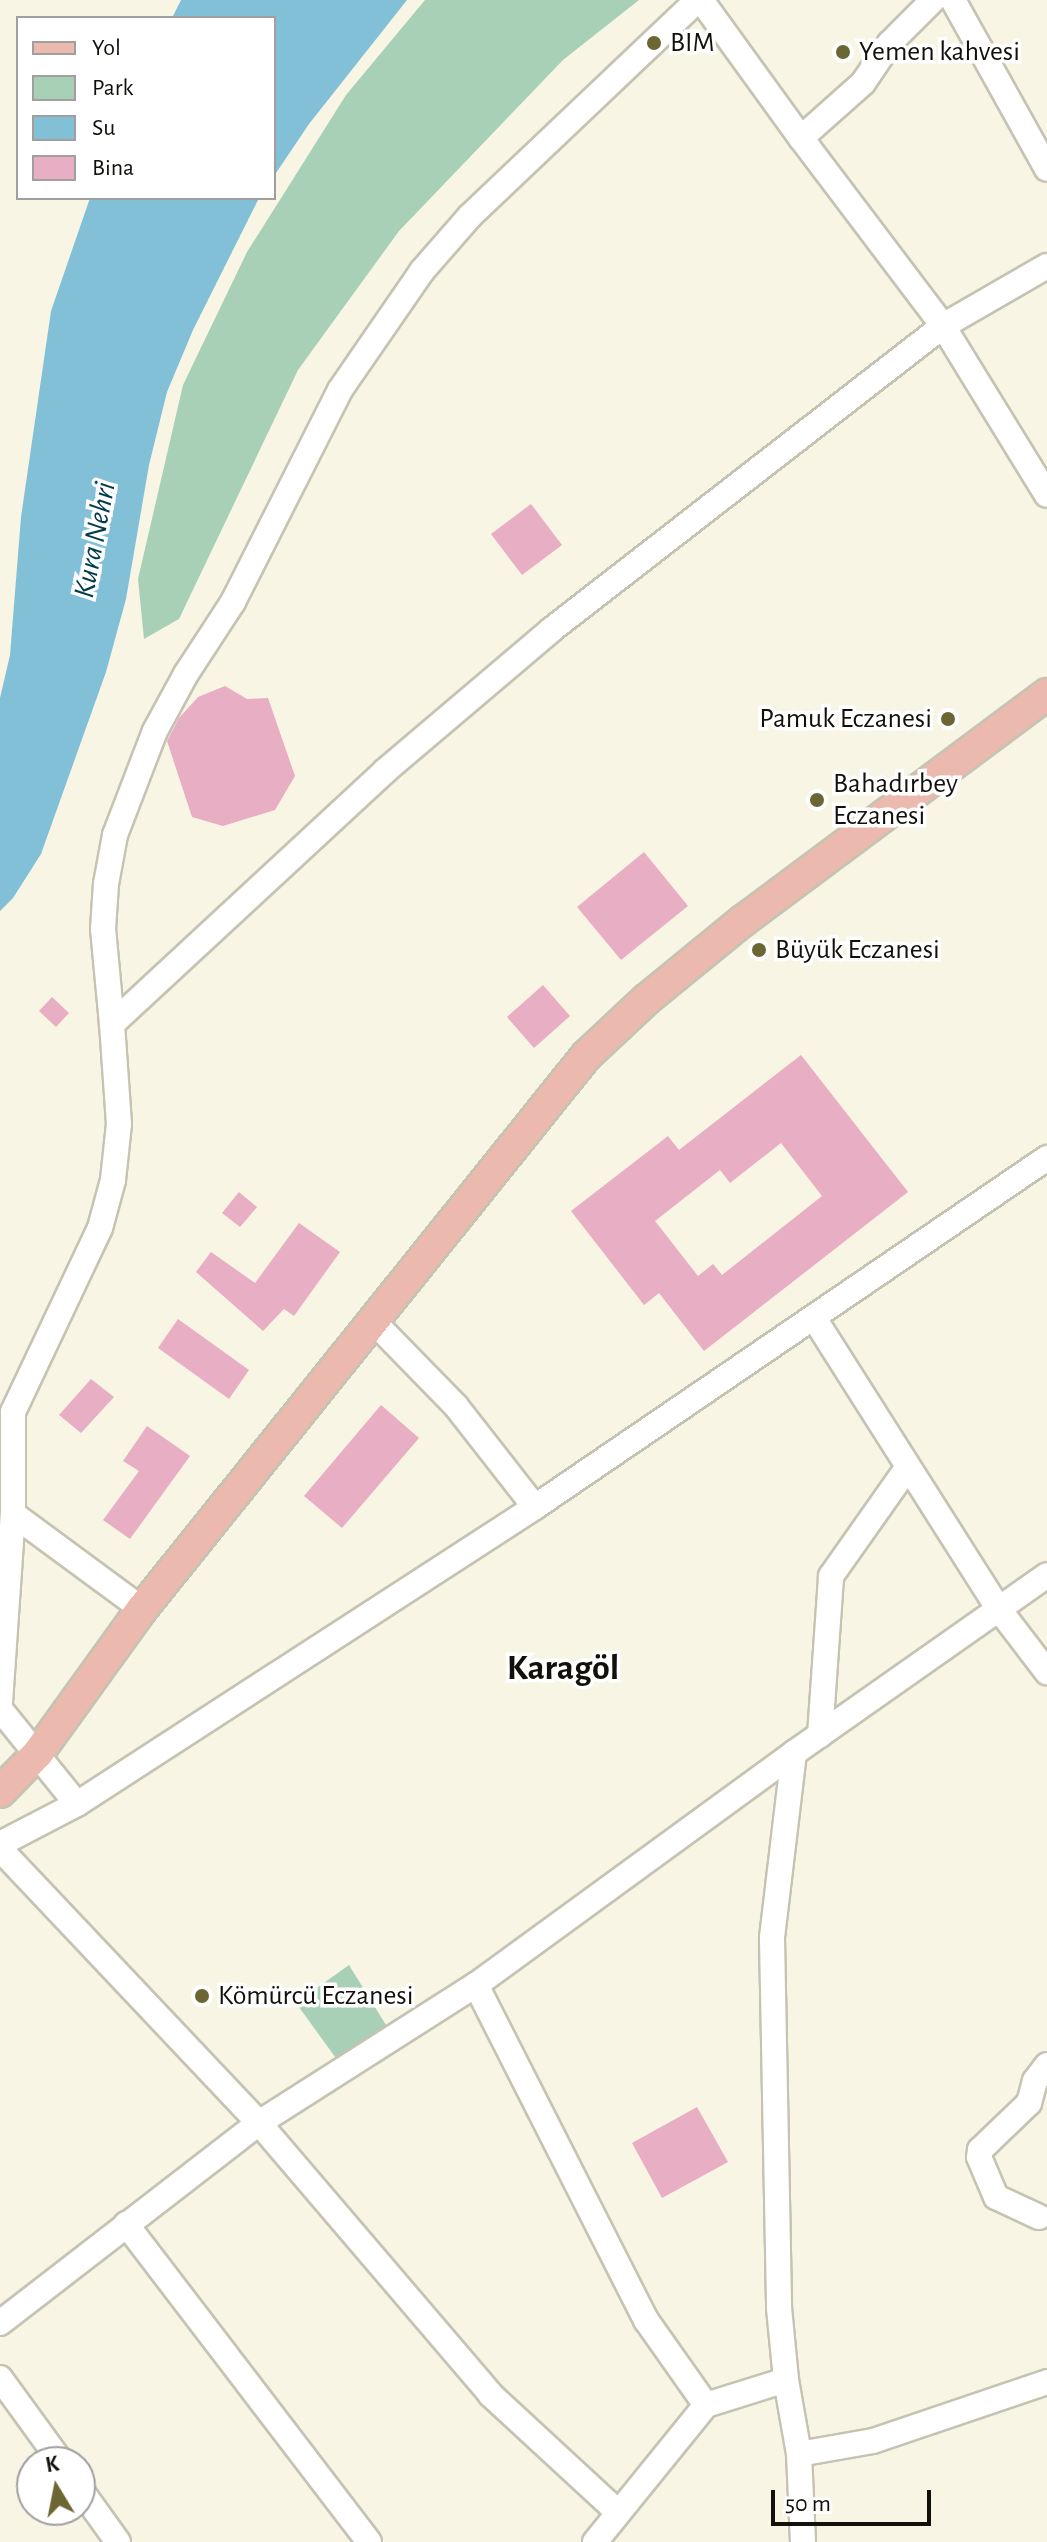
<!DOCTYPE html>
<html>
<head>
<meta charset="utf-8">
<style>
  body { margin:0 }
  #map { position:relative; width:1047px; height:2542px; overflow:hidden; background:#f8f5e4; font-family:"Alegreya Sans",sans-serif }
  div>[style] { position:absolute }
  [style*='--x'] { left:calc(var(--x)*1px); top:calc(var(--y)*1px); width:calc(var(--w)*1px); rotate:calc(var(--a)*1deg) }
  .green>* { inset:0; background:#a7d0b7 }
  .water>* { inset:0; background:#82c0d8 }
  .building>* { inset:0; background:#e7aec4 }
  .roads { filter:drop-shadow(2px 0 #c6c3b3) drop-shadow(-2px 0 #c6c3b3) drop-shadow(0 2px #c6c3b3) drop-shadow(0 -2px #c6c3b3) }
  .minor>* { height:24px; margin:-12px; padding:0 12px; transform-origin:12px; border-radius:12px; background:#fff }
  .major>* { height:30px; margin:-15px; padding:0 15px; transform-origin:15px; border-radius:15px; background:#ecb9af }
  .dots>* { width:22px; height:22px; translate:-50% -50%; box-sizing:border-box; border:4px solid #fff; border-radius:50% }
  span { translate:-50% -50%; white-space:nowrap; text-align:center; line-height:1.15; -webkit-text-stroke:7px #fff; paint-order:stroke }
  .poi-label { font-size:28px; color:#11100a }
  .left { translate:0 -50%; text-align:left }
  .right { translate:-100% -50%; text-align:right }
  .water-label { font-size:30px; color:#003b4c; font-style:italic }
  .district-label { font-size:36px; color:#11100a; font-weight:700 }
  .legend { position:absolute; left:16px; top:16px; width:260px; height:184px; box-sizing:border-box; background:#fff; border:2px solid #a09f9d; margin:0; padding:10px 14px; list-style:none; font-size:24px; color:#11100a }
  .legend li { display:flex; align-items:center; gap:16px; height:40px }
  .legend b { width:40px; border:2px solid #a09f9d }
  .north { position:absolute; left:16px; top:2446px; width:80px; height:80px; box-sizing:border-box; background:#fff; border:2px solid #a09f9d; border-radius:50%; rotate:350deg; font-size:22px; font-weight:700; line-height:32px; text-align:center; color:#11100a }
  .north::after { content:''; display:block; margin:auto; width:28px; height:36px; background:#6c6633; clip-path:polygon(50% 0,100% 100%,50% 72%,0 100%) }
  .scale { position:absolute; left:771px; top:2490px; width:160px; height:36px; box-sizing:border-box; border:4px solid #11100a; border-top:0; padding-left:10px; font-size:24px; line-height:28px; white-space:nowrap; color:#11100a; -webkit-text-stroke:6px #fff; paint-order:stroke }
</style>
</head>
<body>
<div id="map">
  <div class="green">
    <div style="clip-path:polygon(425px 0,639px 0,563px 60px,399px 231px,298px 370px,179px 619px,144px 639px,138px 579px,183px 385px,247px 252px,346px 95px)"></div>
    <div style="clip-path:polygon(349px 1965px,386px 2025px,338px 2061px,296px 2003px)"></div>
  </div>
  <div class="water">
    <div style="clip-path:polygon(181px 0,407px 0,309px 124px,274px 176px,274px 18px,172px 18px)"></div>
    <div style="clip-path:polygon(90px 198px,259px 198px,193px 330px,167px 392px,149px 465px,126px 599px,106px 672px,41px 854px,13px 898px,0 911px,0 698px,10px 655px,21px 517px,51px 311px)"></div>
  </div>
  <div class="building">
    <div style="clip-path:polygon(531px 504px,562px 545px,522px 575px,491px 534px)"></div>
    <div style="clip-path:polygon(225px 686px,247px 699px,268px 698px,295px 776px,275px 810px,223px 826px,192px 817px,167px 741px,179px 718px,198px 697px)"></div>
    <div style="clip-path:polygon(644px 852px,688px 906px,621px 960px,577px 907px)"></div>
    <div style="clip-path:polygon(543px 985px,570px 1016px,534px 1048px,507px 1017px)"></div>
    <div style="clip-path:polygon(52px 997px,69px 1013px,56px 1027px,39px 1011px)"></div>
    <div style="clip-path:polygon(evenodd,801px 1055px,908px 1192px,704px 1351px,659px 1293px,644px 1305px,571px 1211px,668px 1136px,679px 1150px,801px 1055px,781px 1143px,822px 1196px,722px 1275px,713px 1264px,698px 1276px,655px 1221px,720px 1170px,730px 1183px,781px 1143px)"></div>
    <div style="clip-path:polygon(239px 1192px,257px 1207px,240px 1227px,222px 1213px)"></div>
    <div style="clip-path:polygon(299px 1223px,340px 1252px,294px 1316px,284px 1309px,263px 1331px,196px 1272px,211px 1252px,255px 1283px)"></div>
    <div style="clip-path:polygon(178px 1319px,249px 1370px,229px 1399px,158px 1348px)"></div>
    <div style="clip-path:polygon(91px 1379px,114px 1397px,81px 1433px,59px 1415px)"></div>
    <div style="clip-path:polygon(381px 1405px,419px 1438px,342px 1528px,304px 1496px)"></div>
    <div style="clip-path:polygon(147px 1426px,190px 1456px,130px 1539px,103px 1520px,139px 1471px,123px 1461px)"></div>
    <div style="clip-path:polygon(697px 2107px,728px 2162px,662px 2198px,632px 2143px)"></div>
  </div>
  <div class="roads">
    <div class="minor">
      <div style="--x:701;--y:0;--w:170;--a:54.1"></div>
      <div style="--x:933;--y:0;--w:61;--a:135"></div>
      <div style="--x:890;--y:43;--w:48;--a:124"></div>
      <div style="--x:863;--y:83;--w:83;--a:138.4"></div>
      <div style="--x:801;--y:138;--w:236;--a:52.9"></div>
      <div style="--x:943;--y:326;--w:198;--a:58.4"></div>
      <div style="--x:953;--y:0;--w:193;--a:60.9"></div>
      <div style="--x:112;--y:1024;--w:95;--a:-95.4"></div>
      <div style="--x:103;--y:929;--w:45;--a:-86.2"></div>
      <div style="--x:106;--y:884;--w:50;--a:-79.6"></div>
      <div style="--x:115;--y:835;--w:111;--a:-69"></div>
      <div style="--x:155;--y:731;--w:65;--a:-61.5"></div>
      <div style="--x:186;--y:674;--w:86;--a:-56.9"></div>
      <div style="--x:233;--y:602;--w:237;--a:-63.2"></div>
      <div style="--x:340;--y:390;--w:145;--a:-55.4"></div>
      <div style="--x:422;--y:271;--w:73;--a:-48.9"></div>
      <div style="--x:470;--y:216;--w:314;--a:-43.5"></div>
      <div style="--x:814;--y:1318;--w:343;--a:57.6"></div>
      <div style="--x:998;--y:1608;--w:81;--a:52.6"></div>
      <div style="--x:374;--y:1322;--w:117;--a:45.7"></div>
      <div style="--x:456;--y:1406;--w:128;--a:52"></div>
      <div style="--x:13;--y:1514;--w:160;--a:36.4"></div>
      <div style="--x:0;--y:1703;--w:189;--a:-86.1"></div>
      <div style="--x:13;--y:1514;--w:102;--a:-90"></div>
      <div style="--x:13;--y:1412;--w:204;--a:-64.7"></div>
      <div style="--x:100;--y:1228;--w:50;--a:-74.8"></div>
      <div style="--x:113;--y:1180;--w:56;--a:-83.9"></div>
      <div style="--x:119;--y:1124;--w:100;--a:-94"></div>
      <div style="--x:112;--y:1024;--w:372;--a:-42.8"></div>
      <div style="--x:385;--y:771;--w:218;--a:-40.3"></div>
      <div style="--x:551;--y:630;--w:496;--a:-37.8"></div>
      <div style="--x:943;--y:326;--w:120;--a:-30"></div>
      <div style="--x:0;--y:1709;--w:122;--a:51"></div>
      <div style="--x:820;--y:1735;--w:159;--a:-86"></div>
      <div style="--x:831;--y:1576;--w:133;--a:-54.8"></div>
      <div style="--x:794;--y:1753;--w:186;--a:96.8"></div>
      <div style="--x:772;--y:1938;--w:370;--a:88.9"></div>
      <div style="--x:779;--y:2308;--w:72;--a:84.4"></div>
      <div style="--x:786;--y:2380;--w:75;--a:80"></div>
      <div style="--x:799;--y:2454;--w:88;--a:87.4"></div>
      <div style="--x:0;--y:1844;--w:87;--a:-27.5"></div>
      <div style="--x:77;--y:1804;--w:546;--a:-32.96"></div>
      <div style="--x:535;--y:1507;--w:620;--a:-34.28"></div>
      <div style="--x:0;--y:1849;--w:377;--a:46.6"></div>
      <div style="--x:259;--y:2123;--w:358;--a:49.5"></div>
      <div style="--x:491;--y:2395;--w:173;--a:42.7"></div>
      <div style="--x:476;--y:1985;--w:376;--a:63.1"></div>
      <div style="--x:646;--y:2320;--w:104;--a:54.8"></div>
      <div style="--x:1039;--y:2217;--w:47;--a:-155.1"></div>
      <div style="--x:996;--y:2197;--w:43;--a:-113"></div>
      <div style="--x:979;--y:2157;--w:7;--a:-82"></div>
      <div style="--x:980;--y:2150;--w:68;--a:-43.8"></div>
      <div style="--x:1029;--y:2103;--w:23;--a:-75"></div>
      <div style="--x:1035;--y:2081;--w:20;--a:-53"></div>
      <div style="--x:126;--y:2224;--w:400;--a:52.6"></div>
      <div style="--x:0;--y:2323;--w:327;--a:-37.7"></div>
      <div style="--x:259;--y:2123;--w:257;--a:-32.5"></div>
      <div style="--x:476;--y:1985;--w:394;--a:-36.1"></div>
      <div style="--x:794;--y:1753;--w:309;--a:-35.1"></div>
      <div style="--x:0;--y:2378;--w:104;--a:54"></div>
      <div style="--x:799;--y:2454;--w:75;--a:-10"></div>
      <div style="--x:873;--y:2441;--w:184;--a:-18.7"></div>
      <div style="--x:80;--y:2489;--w:65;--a:54.4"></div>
      <div style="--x:595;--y:2542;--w:176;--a:-51"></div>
      <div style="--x:706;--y:2405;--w:84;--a:-17.4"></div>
    </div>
    <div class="major">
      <div style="--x:0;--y:1792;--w:54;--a:-45.7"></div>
      <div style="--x:38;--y:1753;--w:178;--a:-54.2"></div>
      <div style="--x:142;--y:1609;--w:709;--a:-51.24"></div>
      <div style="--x:586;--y:1056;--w:83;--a:-43.1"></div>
      <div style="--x:647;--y:999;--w:125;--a:-39.2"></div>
      <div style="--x:744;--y:920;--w:378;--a:-36.7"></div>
    </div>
  </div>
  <div class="dots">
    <div style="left:654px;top:43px;background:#6c6633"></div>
    <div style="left:843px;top:52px;background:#6c6633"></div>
    <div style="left:948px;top:719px;background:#6c6633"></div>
    <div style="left:817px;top:800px;background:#6c6633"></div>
    <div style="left:759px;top:950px;background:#6c6633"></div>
    <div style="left:202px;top:1996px;background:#6c6633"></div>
  </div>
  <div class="poi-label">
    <span class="left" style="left:670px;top:43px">BIM</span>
    <span class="left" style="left:859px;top:52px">Yemen kahvesi</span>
    <span class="right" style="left:932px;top:719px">Pamuk Eczanesi</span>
    <span class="left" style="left:833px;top:800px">Bahadırbey<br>Eczanesi</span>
    <span class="left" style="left:775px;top:950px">Büyük Eczanesi</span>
    <span class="left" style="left:218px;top:1996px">Kömürcü Eczanesi</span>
  </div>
  <div class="water-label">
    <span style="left:95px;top:540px;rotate:-79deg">Kura Nehri</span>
  </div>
  <div class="district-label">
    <span style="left:563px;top:1669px">Karagöl</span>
  </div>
  <ul class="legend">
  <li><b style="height:10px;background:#ecb9af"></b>Yol</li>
  <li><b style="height:22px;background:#a7d0b7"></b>Park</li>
  <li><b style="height:22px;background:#82c0d8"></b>Su</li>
  <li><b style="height:22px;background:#e7aec4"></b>Bina</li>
  </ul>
  <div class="north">K</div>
  <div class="scale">50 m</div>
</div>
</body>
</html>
